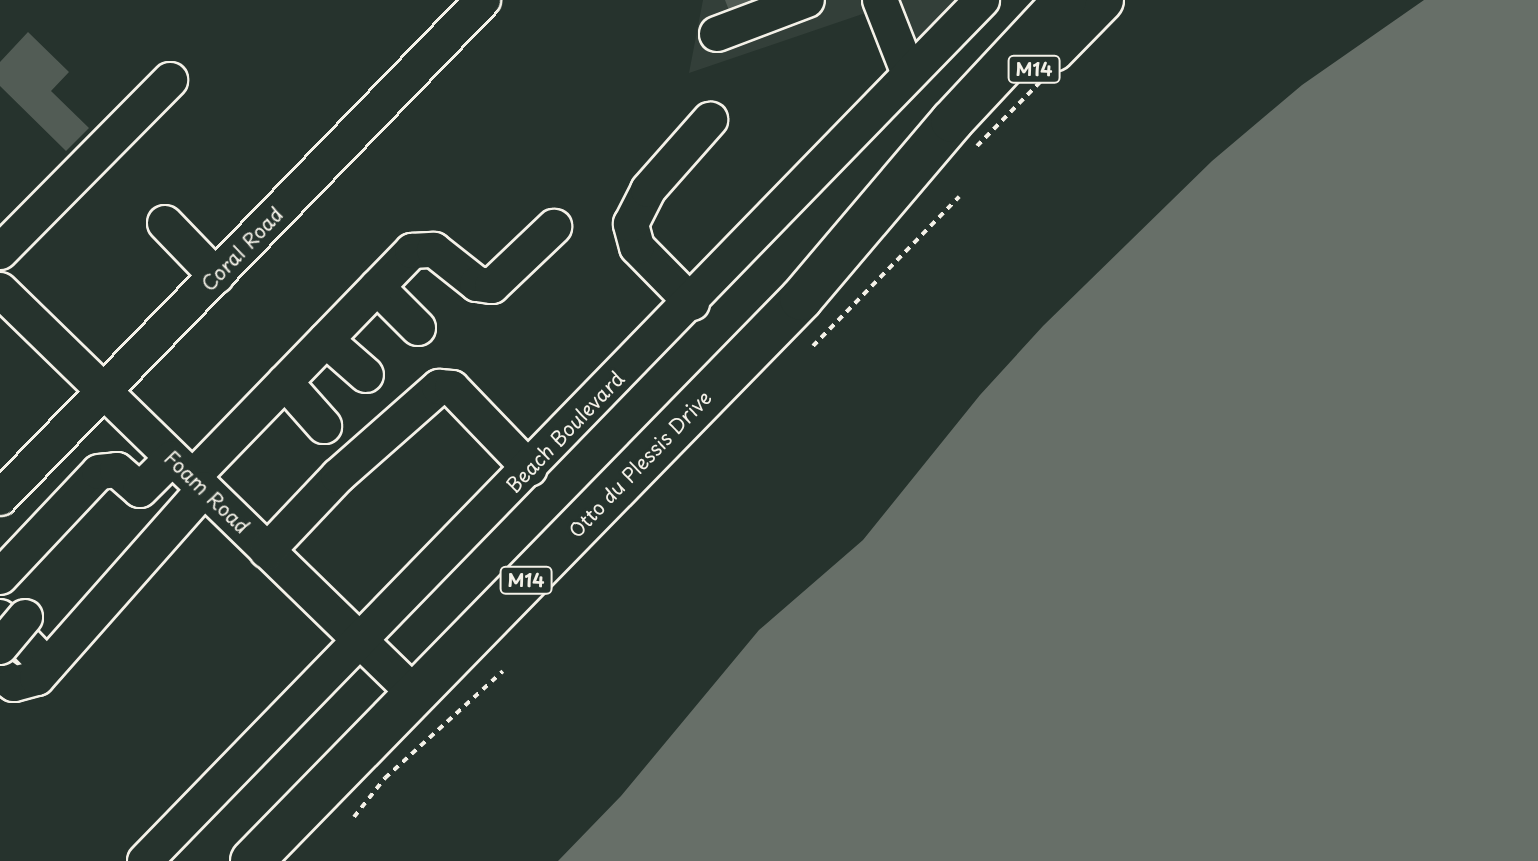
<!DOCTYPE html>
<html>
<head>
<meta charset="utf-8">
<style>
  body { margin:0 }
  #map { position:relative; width:1538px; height:861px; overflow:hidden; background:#26332d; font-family:"Playpen Sans",sans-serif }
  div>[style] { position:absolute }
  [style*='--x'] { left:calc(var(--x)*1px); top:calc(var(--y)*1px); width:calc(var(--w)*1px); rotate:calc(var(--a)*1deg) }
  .built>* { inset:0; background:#333f39 }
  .water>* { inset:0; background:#676f68 }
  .building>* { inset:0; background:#525c55 }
  .path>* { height:4px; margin-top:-2px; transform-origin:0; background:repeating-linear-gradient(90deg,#f4f1e8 0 6px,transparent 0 12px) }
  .roads { filter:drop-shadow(2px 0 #f4f1e8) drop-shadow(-2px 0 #f4f1e8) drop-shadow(0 2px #f4f1e8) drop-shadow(0 -2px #f4f1e8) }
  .minor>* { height:34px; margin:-17px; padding:0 17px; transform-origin:17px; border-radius:17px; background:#26332d }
  .major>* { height:42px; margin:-21px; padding:0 21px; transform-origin:21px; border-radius:21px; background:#26332d }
  .bridges { filter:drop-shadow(2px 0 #f4f1e8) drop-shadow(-2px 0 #f4f1e8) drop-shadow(0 2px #f4f1e8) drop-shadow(0 -2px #f4f1e8) }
  .minor-bridge>* { height:34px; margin:-17px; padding:0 17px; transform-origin:17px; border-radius:17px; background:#26332d }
  span { translate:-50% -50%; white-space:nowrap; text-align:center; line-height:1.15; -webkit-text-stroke:6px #26332d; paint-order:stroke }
  .shield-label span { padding:2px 6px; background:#26332d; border:2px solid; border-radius:6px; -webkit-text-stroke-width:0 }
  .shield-label { font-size:18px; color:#f4f1e8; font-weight:700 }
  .street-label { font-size:20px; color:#f4f1e8 }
</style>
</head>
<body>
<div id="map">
  <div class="built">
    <div style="clip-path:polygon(703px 0,982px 0,909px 74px,883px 7px,689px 73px)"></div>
  </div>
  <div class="water">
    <div style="clip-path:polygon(1424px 0,1538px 0,1538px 861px,558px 861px,621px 796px,759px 630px,863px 540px,980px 395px,1043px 326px,1212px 161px,1302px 85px)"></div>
  </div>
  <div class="building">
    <div style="clip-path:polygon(725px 0,763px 0,730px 13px)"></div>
    <div style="clip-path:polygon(28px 32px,69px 72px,51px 91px,89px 128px,66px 151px,0 86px,0 62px)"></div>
  </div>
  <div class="path">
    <div style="--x:977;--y:146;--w:94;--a:-45.4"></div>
    <div style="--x:813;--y:346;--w:209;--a:-45.6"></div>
    <div style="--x:354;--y:817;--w:50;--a:-51.5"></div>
    <div style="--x:385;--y:778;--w:159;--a:-42.2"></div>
  </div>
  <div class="roads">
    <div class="minor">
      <div style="--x:880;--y:0;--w:79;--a:68.6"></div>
      <div style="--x:717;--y:34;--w:96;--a:-20.7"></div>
      <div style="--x:165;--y:223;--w:74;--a:46.1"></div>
      <div style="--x:0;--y:252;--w:242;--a:-45.3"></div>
      <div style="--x:377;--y:287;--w:58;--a:45"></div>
      <div style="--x:0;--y:290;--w:578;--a:44.23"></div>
      <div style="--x:692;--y:303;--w:78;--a:-134.5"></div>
      <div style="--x:637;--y:247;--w:24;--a:-105"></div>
      <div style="--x:631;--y:224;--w:38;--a:-63"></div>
      <div style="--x:648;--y:190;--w:94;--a:-48.5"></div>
      <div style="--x:326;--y:340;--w:53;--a:41.2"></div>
      <div style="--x:285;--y:382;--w:59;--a:48.4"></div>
      <div style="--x:193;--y:477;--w:315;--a:-45.9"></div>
      <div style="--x:412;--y:251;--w:22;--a:-3"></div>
      <div style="--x:434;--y:250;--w:55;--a:38.3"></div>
      <div style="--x:477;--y:284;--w:15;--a:8"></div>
      <div style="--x:492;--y:286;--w:86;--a:-43.6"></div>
      <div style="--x:0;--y:498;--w:694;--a:-45.88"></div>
      <div style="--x:267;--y:551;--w:103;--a:-46.6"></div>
      <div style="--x:338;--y:476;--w:135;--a:-41.4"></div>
      <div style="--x:439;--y:387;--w:13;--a:4"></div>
      <div style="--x:452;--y:388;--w:112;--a:46.1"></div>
      <div style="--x:0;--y:577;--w:144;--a:-46.7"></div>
      <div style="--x:99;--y:472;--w:18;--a:-6"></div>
      <div style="--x:117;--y:470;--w:30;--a:41"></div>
      <div style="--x:140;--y:490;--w:45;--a:-45"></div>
      <div style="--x:0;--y:617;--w:68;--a:46.2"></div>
      <div style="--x:0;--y:674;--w:17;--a:36"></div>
      <div style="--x:14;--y:684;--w:24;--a:-15"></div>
      <div style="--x:37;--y:678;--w:252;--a:-48.5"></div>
      <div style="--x:145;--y:861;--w:1201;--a:-45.81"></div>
    </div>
    <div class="major">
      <div style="--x:1053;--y:50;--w:70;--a:-45.6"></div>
      <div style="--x:252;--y:861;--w:786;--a:-45.67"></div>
      <div style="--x:801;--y:299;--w:233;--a:-49.7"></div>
      <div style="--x:952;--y:121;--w:166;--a:-47"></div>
    </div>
  </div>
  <div class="bridges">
    <div class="minor-bridge">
      <div style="--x:0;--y:647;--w:39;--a:-50"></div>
    </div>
  </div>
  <div class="shield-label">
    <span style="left:1034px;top:69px">M14</span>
    <span style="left:526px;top:580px">M14</span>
  </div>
  <div class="street-label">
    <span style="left:242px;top:249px;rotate:-46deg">Coral Road</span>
    <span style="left:565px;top:432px;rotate:-46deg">Beach Boulevard</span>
    <span style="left:640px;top:464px;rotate:-46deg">Otto du Plessis Drive</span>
    <span style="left:207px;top:492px;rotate:44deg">Foam Road</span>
  </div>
</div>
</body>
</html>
